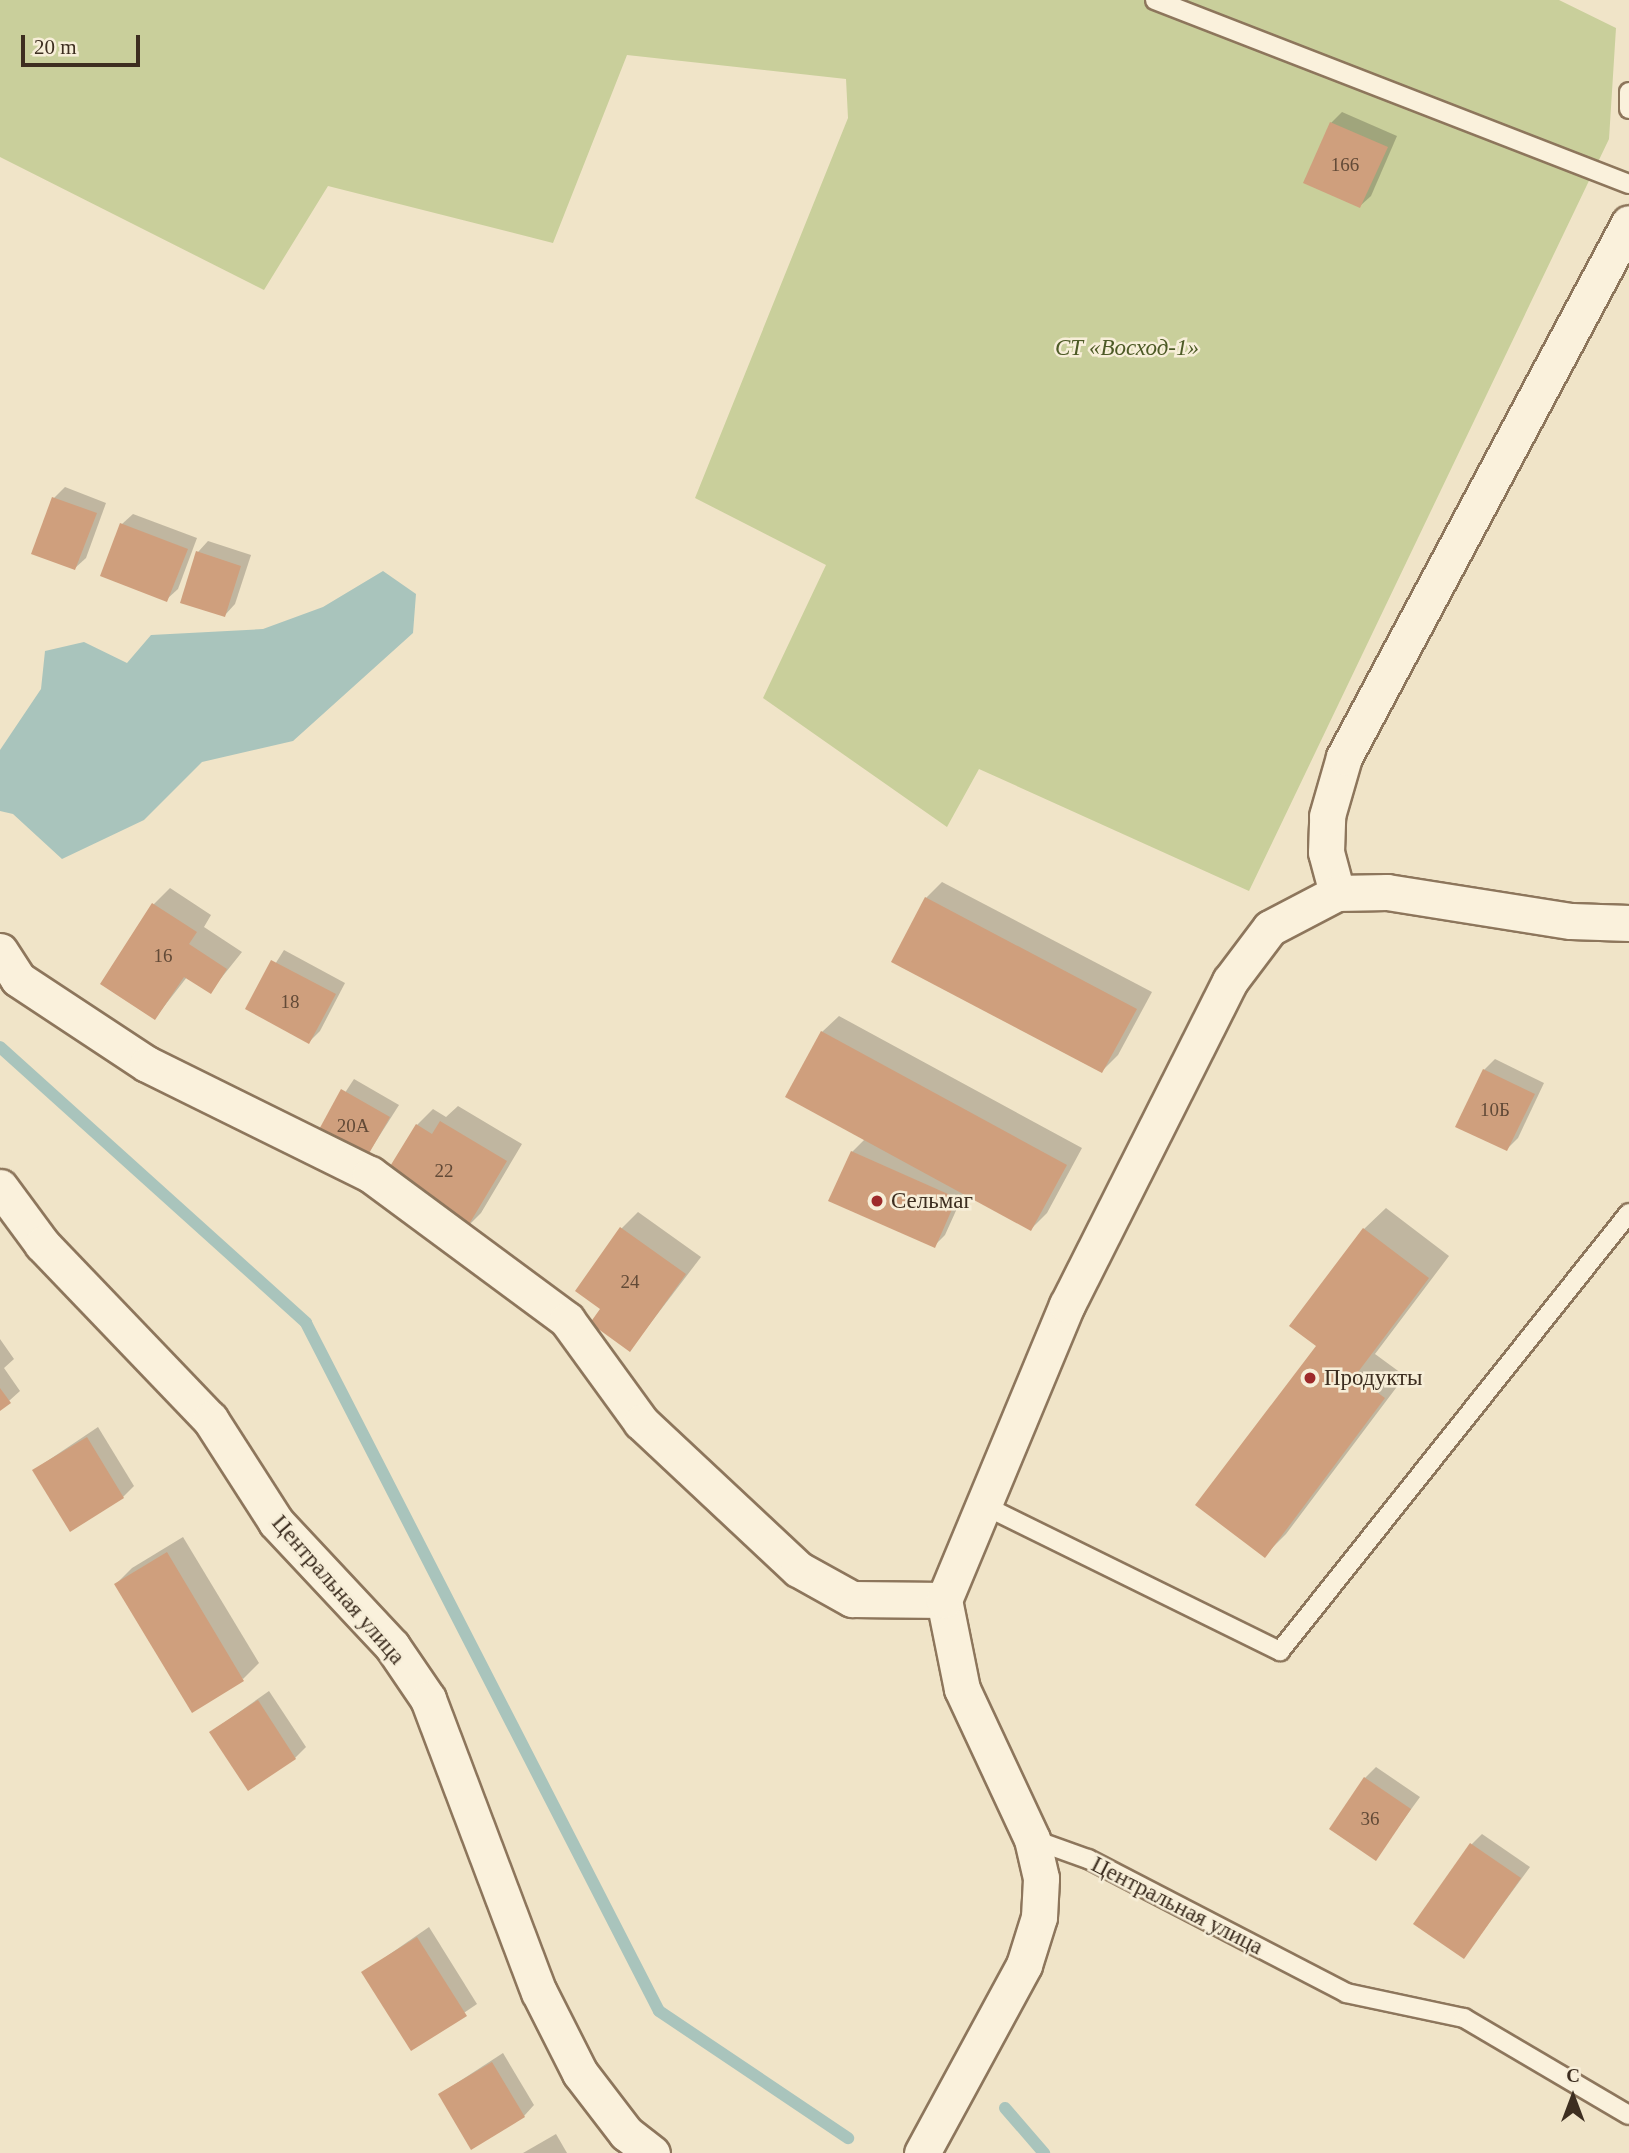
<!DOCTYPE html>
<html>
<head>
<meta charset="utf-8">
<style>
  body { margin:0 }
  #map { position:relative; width:1629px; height:2153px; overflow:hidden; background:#f0e4c8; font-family:"Times New Roman",serif }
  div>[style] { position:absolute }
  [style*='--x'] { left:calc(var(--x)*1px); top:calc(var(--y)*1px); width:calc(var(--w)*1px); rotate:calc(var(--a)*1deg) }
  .green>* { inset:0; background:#c9cf9b }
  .water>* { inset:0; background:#a9c4bc }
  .shadow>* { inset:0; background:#0003 }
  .stream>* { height:12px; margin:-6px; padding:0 6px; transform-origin:6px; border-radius:6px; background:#a9c4bc }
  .building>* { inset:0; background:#cf9f7d }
  .roads { filter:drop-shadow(2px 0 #8d765c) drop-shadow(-2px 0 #8d765c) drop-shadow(0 2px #8d765c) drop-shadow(0 -2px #8d765c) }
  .service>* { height:18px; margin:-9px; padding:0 9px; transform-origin:9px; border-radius:9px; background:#faf1dc }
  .minor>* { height:35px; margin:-17.5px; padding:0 17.5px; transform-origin:17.5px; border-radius:17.5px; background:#faf1dc }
  .dots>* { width:19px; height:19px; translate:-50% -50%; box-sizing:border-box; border:4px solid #f7eed8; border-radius:50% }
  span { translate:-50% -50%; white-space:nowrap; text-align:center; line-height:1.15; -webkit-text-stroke:5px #f7eed8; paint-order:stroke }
  .number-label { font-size:19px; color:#624a37 }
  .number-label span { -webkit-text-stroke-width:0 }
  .park-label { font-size:23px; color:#4d5a26; font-style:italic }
  .poi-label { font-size:23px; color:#3d2e20 }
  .left { translate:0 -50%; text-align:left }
  .street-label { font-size:23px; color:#3d2e20 }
  .north { position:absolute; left:1538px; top:2062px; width:70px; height:70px; -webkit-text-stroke:5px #f7eed8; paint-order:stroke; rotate:0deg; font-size:19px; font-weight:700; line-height:28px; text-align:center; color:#3d2e20 }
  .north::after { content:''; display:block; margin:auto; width:24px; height:32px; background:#3d2e20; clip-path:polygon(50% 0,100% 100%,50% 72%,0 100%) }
  .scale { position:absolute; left:21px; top:35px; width:119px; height:32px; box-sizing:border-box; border:4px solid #3d2e20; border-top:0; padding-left:9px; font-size:21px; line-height:24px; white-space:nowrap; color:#3d2e20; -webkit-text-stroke:5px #f7eed8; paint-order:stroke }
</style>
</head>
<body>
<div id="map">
  <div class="green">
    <div style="clip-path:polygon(0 0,1559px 0,1616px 28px,1609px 139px,1249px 891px,979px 769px,947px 827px,763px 698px,826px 565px,695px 498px,848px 118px,846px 79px,627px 55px,553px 243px,328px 186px,264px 290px,0 157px)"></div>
  </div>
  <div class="water">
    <div style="clip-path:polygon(383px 571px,416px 594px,413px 633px,293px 741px,202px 762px,144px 820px,62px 859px,13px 814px,0 811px,0 750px,41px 689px,45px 651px,84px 642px,127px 663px,151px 635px,263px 629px,323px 607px)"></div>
  </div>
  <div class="shadow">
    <div style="clip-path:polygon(1342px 112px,1397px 136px,1371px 196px,1360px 206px,1305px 182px,1331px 123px)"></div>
    <div style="clip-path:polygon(65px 487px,106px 503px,86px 558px,75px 568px,54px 498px)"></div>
    <div style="clip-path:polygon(133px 514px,197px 538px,178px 589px,167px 599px,122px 524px)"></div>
    <div style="clip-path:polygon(208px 541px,251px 555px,235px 604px,225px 615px,198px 552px)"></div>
    <div style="clip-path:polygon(942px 882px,1152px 992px,1118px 1055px,1102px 1071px,926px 898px)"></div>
    <div style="clip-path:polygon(170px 888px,211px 915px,204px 927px,242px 952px,210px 992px,187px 977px,155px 1018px,154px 904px)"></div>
    <div style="clip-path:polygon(284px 950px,345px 983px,320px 1031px,309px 1042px,247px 1009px)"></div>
    <div style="clip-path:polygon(839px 1016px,1082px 1148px,1047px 1213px,1031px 1229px,964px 1193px,945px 1235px,934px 1246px,852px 1152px,865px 1139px,822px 1032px)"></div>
    <div style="clip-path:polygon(1495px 1059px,1544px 1083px,1518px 1138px,1507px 1149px,1484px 1070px)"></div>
    <div style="clip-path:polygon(354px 1079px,399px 1105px,364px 1160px,318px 1134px)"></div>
    <div style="clip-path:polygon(458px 1106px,522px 1144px,481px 1213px,465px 1229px,417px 1125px,433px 1109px,446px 1117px)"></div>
    <div style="clip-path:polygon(1386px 1208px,1449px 1256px,1375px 1354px,1405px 1376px,1286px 1534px,1265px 1555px,1364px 1229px)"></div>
    <div style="clip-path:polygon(638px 1212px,701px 1257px,630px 1350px,603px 1308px,622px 1228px)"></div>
    <div style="clip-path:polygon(0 1339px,14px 1359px,4px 1368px,20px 1391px,0 1409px)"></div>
    <div style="clip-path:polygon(98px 1427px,134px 1486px,123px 1497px,34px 1470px)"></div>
    <div style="clip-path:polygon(183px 1537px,259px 1663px,243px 1679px,116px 1584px,132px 1568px)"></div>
    <div style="clip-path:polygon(269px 1691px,306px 1747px,295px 1758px,211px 1732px)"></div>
    <div style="clip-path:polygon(1376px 1767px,1420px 1797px,1375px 1859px,1365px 1778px)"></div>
    <div style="clip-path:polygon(1482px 1834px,1530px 1867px,1464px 1957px,1472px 1844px)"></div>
    <div style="clip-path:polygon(429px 1927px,477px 2004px,412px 2048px,364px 1972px)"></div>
    <div style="clip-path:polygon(503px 2053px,534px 2105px,524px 2116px,440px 2094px)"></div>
    <div style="clip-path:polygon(556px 2134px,567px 2153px,523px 2153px)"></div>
  </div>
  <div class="stream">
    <div style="--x:0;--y:1047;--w:412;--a:42"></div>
    <div style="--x:306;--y:1323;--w:773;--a:62.84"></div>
    <div style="--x:659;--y:2011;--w:228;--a:33.9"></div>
    <div style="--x:1005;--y:2108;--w:60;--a:49.1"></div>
  </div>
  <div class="building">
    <div style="clip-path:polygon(1330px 122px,1388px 147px,1360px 208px,1303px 183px)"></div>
    <div style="clip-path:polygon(52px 497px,97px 513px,75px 570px,31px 554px)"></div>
    <div style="clip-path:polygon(120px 523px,188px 549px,167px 602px,100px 576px)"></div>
    <div style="clip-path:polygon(196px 551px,241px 566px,225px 617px,180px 603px)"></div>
    <div style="clip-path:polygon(925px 897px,1137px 1009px,1102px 1073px,891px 962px)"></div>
    <div style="clip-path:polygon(152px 903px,197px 932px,189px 944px,227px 969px,211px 994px,184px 977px,155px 1020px,100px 984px)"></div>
    <div style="clip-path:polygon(271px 960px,336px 994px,309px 1044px,245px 1009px)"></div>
    <div style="clip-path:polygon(821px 1031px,1067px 1165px,1031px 1231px,785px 1097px)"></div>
    <div style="clip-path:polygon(1483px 1069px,1535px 1094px,1507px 1151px,1455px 1127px)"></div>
    <div style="clip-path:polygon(341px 1089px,390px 1117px,364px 1162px,316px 1135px)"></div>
    <div style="clip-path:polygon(440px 1121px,507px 1161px,465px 1231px,381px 1181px,416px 1124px,432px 1134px)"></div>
    <div style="clip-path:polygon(851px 1151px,957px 1198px,935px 1248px,828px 1201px)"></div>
    <div style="clip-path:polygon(620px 1227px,686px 1274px,630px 1352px,590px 1323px,600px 1309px,575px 1291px)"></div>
    <div style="clip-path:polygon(1363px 1228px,1429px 1278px,1355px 1376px,1385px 1398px,1265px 1558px,1195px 1505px,1316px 1346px,1289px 1326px)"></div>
    <div style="clip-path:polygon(0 1388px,11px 1403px,0 1411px)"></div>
    <div style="clip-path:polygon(87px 1437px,124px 1498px,70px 1532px,32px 1470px)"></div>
    <div style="clip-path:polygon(167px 1552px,244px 1681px,192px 1713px,114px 1584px)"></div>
    <div style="clip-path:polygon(258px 1700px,296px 1759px,248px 1791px,209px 1732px)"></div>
    <div style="clip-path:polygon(1364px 1777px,1411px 1809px,1376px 1861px,1329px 1829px)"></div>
    <div style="clip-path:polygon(1470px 1843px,1521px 1878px,1464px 1959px,1413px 1924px)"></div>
    <div style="clip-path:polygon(417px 1937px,467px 2016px,411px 2051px,361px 1972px)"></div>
    <div style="clip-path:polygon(492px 2062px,525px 2117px,471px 2150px,438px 2094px)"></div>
  </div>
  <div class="roads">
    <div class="service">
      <div style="--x:1155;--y:0;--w:508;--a:21.22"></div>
      <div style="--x:1629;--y:92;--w:17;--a:90"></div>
      <div style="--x:985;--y:1506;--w:329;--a:26.2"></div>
      <div style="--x:1280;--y:1651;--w:560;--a:-51.45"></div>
      <div style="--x:1032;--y:1839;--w:59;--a:19.7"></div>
      <div style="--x:1088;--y:1859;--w:291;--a:27.4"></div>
      <div style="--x:1346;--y:1993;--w:121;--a:12"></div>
      <div style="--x:1464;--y:2018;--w:191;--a:30.5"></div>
    </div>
    <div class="minor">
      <div style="--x:1337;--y:893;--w:42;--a:-105"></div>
      <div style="--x:1326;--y:852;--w:36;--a:-88"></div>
      <div style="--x:1327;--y:816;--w:61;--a:-73.9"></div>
      <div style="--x:1344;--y:757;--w:605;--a:-61.91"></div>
      <div style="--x:0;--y:951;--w:33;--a:57"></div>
      <div style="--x:18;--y:979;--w:154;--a:33.4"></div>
      <div style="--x:147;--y:1064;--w:249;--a:26.3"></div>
      <div style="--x:370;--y:1174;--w:245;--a:36.5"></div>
      <div style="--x:567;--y:1320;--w:126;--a:54"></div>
      <div style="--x:641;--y:1422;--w:215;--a:43.1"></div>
      <div style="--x:798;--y:1569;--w:62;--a:29.1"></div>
      <div style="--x:852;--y:1599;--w:92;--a:0.6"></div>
      <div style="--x:0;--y:1187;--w:71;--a:53.6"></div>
      <div style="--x:42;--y:1244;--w:243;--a:46.2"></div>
      <div style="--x:210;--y:1419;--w:122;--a:57.3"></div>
      <div style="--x:276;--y:1522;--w:170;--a:46.9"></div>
      <div style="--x:392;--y:1646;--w:64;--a:55.8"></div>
      <div style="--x:428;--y:1699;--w:313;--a:69.3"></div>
      <div style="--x:539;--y:1992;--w:91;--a:63.2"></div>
      <div style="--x:580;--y:2073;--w:76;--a:52.5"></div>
      <div style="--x:626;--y:2133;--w:33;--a:38"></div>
      <div style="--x:922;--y:2153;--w:214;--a:-61.5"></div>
      <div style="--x:1024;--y:1965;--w:50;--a:-72.6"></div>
      <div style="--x:1039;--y:1917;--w:39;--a:-87"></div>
      <div style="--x:1041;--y:1878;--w:40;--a:-103"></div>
      <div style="--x:1032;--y:1839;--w:166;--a:-115"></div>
      <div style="--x:962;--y:1689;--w:91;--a:-101.4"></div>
      <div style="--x:944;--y:1600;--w:320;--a:-67.4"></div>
      <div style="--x:1067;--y:1305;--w:363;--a:-63.3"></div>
      <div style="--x:1230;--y:981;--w:66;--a:-53"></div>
      <div style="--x:1270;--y:928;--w:76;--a:-27.6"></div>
      <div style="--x:1337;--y:893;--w:50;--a:-1.1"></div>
      <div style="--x:1387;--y:892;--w:186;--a:9"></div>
      <div style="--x:1571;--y:921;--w:58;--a:2"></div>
    </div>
  </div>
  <div class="dots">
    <div style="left:877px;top:1201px;background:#9e2a2b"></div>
    <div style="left:1310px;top:1378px;background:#9e2a2b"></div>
  </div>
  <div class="number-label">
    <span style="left:1345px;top:165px">166</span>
    <span style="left:163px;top:956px">16</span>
    <span style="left:290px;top:1002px">18</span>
    <span style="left:1495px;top:1110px">10Б</span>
    <span style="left:353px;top:1126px">20А</span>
    <span style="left:444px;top:1171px">22</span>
    <span style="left:630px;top:1282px">24</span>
    <span style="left:1370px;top:1819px">36</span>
  </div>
  <div class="park-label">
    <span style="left:1127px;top:348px">СТ «Восход-1»</span>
  </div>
  <div class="poi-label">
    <span class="left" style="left:891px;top:1201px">Сельмаг</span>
    <span class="left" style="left:1324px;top:1378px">Продукты</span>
  </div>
  <div class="street-label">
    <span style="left:338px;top:1590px;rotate:49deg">Центральная улица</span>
    <span style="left:1177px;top:1906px;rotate:27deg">Центральная улица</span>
  </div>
  <div class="north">С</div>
  <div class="scale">20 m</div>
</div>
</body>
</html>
